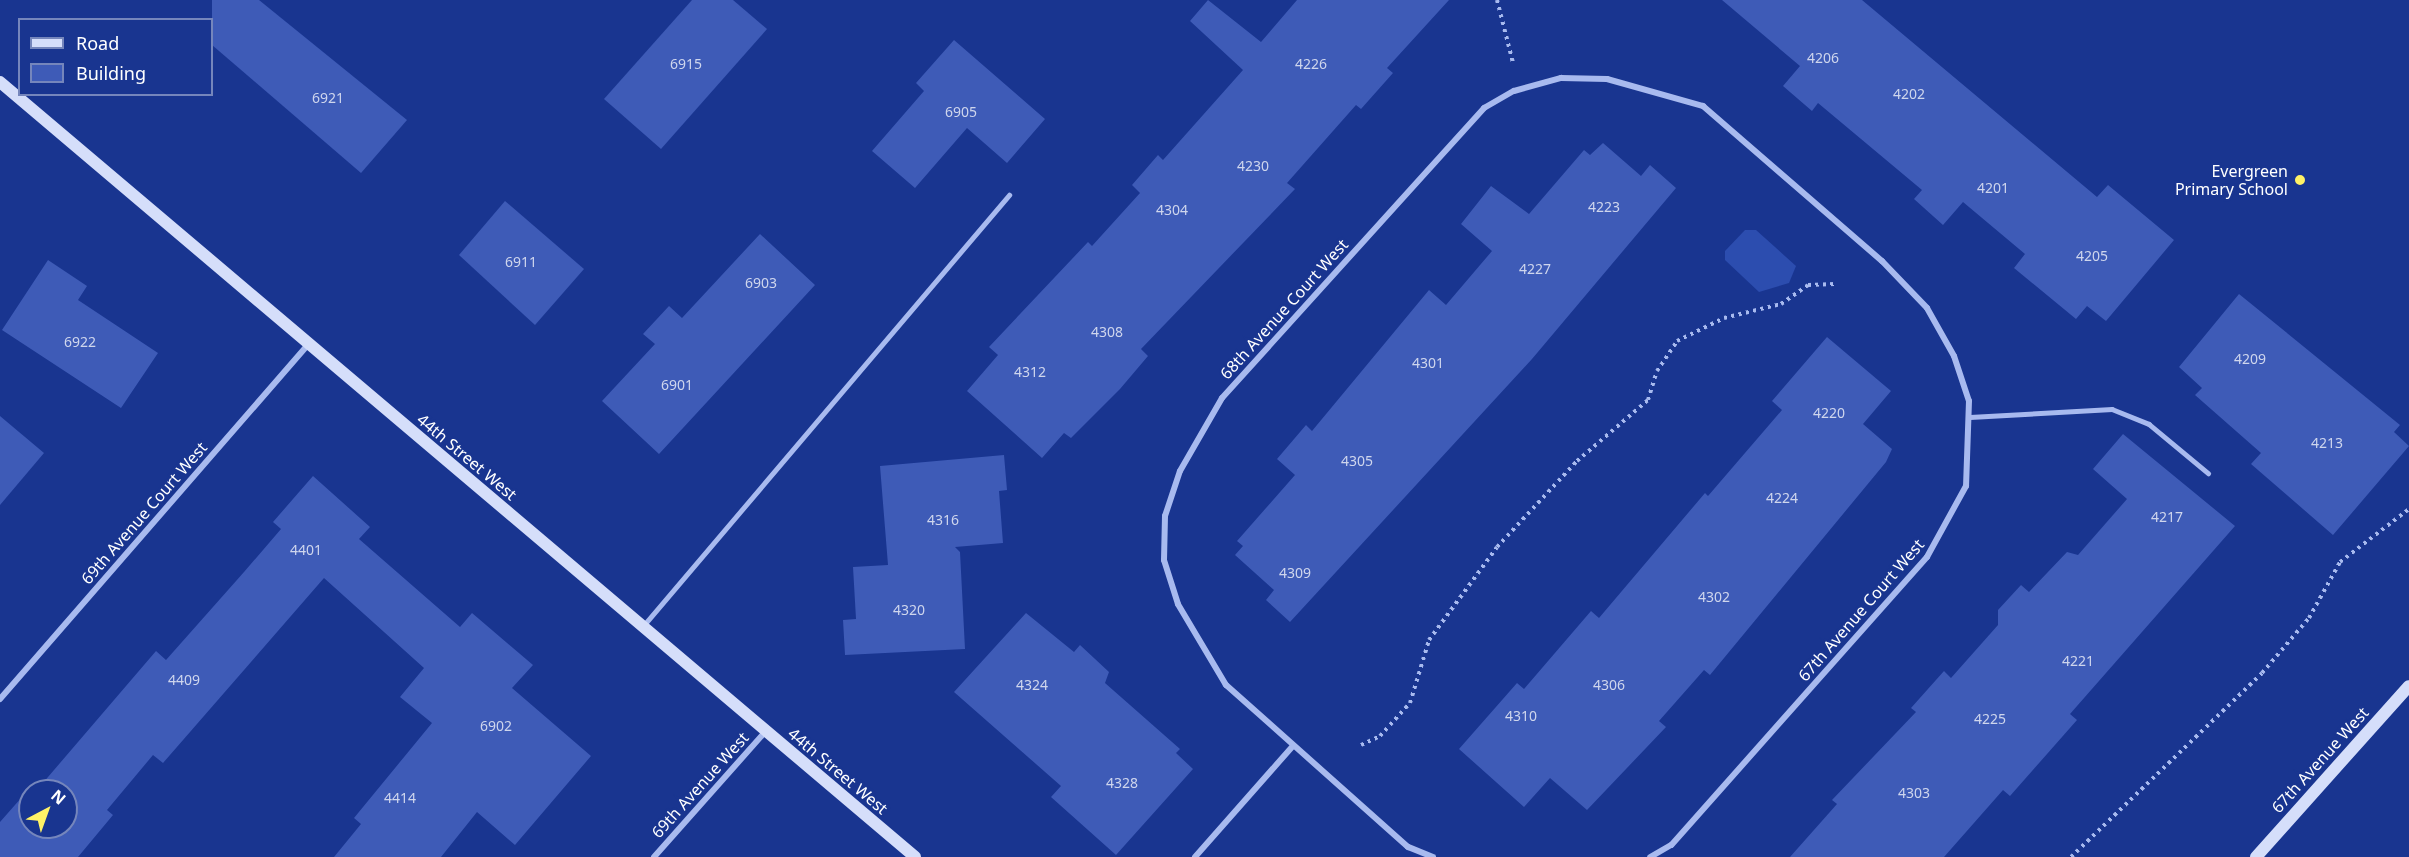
<!DOCTYPE html>
<html>
<head>
<meta charset="utf-8">
<style>
  body { margin:0 }
  #map { position:relative; width:2409px; height:857px; overflow:hidden; background:#193590; font-family:"Noto Sans",sans-serif }
  div>[style] { position:absolute }
  [style*='--x'] { left:calc(var(--x)*1px); top:calc(var(--y)*1px); width:calc(var(--w)*1px); rotate:calc(var(--a)*1deg) }
  .green>* { inset:0; background:#2c4daf }
  .building>* { inset:0; background:#3e5bb7 }
  .path>* { height:4px; margin-top:-2px; transform-origin:0; background:repeating-linear-gradient(90deg,#a8baef 0 3px,transparent 0 7.5px) }
  .lane>* { height:4.5px; margin:-2.25px; padding:0 2.25px; transform-origin:2.25px; border-radius:2.25px; background:#a8baef }
  .street>* { height:6px; margin:-3px; padding:0 3px; transform-origin:3px; border-radius:3px; background:#a8baef }
  .secondary>* { height:12px; margin:-6px; padding:0 6px; transform-origin:6px; border-radius:6px; background:#d5defa }
  .dots>* { width:16px; height:16px; translate:-50% -50%; box-sizing:border-box; border:3px solid #193590; border-radius:50% }
  span { translate:-50% -50%; white-space:nowrap; text-align:center; line-height:1.15; -webkit-text-stroke:5px #193590; paint-order:stroke }
  .number-label { font-size:14px; color:#cfd6ed }
  .number-label span { -webkit-text-stroke-width:0 }
  .poi-label { font-size:16px; color:#fff }
  .right { translate:-100% -50%; text-align:right }
  .street-label { font-size:16px; color:#fff }
  .legend { position:absolute; left:18px; top:18px; width:195px; height:78px; box-sizing:border-box; background:#193590; border:2px solid #7586bc; margin:0; padding:8px 10px; list-style:none; font-size:18px; color:#fff }
  .legend li { display:flex; align-items:center; gap:12px; height:30px }
  .legend b { width:30px; border:2px solid #7586bc }
  .north { position:absolute; left:18px; top:779px; width:60px; height:60px; box-sizing:border-box; background:#193590; border:2px solid #7586bc; border-radius:50%; rotate:41deg; font-size:16px; font-weight:700; line-height:24px; text-align:center; color:#fff }
  .north::after { content:''; display:block; margin:auto; width:21px; height:27px; background:#fff266; clip-path:polygon(50% 0,100% 100%,50% 72%,0 100%) }
</style>
</head>
<body>
<div id="map">
  <div class="green">
    <div style="clip-path:polygon(1745px 230px,1756px 230px,1796px 266px,1789px 283px,1759px 292px,1725px 260px,1725px 251px)"></div>
  </div>
  <div class="building">
    <div style="clip-path:polygon(212px 0,259px 0,407px 120px,361px 173px,212px 45px)"></div>
    <div style="clip-path:polygon(692px 0,733px 0,767px 29px,661px 149px,604px 99px)"></div>
    <div style="clip-path:polygon(1208px 0,1261px 42px,1297px 0,1449px 0,1387px 68px,1393px 73px,1361px 109px,1356px 105px,1287px 183px,1295px 189px,1141px 349px,1148px 356px,1120px 389px,1071px 438px,1064px 433px,1042px 458px,967px 391px,998px 355px,989px 347px,1088px 242px,1092px 246px,1140px 193px,1132px 185px,1158px 155px,1163px 160px,1243px 70px,1190px 21px)"></div>
    <div style="clip-path:polygon(1722px 0,1862px 0,2097px 197px,2108px 185px,2174px 240px,2106px 321px,2087px 306px,2076px 319px,2014px 268px,2025px 254px,1963px 202px,1943px 225px,1914px 199px,1922px 190px,1818px 103px,1812px 111px,1783px 86px,1800px 66px)"></div>
    <div style="clip-path:polygon(954px 40px,1045px 119px,1007px 163px,967px 128px,915px 188px,872px 151px,924px 91px,916px 83px)"></div>
    <div style="clip-path:polygon(1603px 143px,1641px 176px,1650px 165px,1676px 188px,1532px 359px,1290px 622px,1266px 600px,1274px 590px,1235px 555px,1243px 546px,1237px 541px,1295px 475px,1277px 459px,1306px 425px,1312px 431px,1429px 290px,1446px 305px,1492px 251px,1461px 224px,1491px 186px,1529px 214px,1584px 150px,1590px 155px)"></div>
    <div style="clip-path:polygon(505px 201px,584px 269px,535px 325px,459px 255px)"></div>
    <div style="clip-path:polygon(760px 234px,815px 285px,659px 454px,602px 401px,655px 344px,643px 334px,669px 306px,682px 318px)"></div>
    <div style="clip-path:polygon(48px 260px,87px 286px,78px 300px,158px 353px,121px 408px,2px 330px)"></div>
    <div style="clip-path:polygon(2239px 294px,2400px 425px,2394px 432px,2409px 446px,2333px 535px,2251px 464px,2261px 453px,2195px 395px,2202px 388px,2179px 367px)"></div>
    <div style="clip-path:polygon(1827px 337px,1891px 391px,1863px 424px,1892px 449px,1886px 462px,1710px 675px,1704px 670px,1659px 721px,1666px 727px,1587px 810px,1550px 778px,1524px 807px,1459px 749px,1517px 683px,1524px 689px,1591px 611px,1599px 618px,1705px 493px,1708px 496px,1782px 410px,1772px 401px)"></div>
    <div style="clip-path:polygon(0 416px,44px 453px,0 505px)"></div>
    <div style="clip-path:polygon(2123px 434px,2235px 526px,2070px 714px,2077px 720px,2010px 796px,2003px 790px,1944px 857px,1790px 857px,1837px 804px,1832px 800px,1916px 712px,1911px 708px,1944px 671px,1951px 678px,1998px 625px,1998px 610px,2021px 585px,2029px 592px,2067px 552px,2078px 555px,2127px 499px,2093px 469px)"></div>
    <div style="clip-path:polygon(1004px 455px,1007px 490px,999px 491px,1003px 543px,955px 547px,960px 552px,965px 649px,845px 655px,843px 620px,856px 619px,853px 567px,888px 565px,880px 466px)"></div>
    <div style="clip-path:polygon(313px 476px,370px 527px,359px 539px,460px 627px,472px 613px,533px 665px,512px 688px,591px 756px,515px 845px,477px 812px,441px 857px,334px 857px,361px 824px,354px 818px,432px 723px,400px 697px,424px 668px,324px 578px,163px 763px,153px 755px,107px 810px,113px 815px,78px 857px,0 857px,0 822px,22px 797px,30px 798px,30px 827px,66px 827px,66px 791px,36px 791px,156px 651px,166px 660px,244px 572px,281px 529px,273px 522px)"></div>
    <div style="clip-path:polygon(1026px 613px,1074px 652px,1080px 645px,1109px 672px,1105px 683px,1180px 749px,1176px 753px,1193px 769px,1116px 855px,1051px 797px,1061px 786px,954px 692px)"></div>
  </div>
  <div class="path">
    <div style="--x:1497;--y:0;--w:65;--a:75.7"></div>
    <div style="--x:1361;--y:745;--w:21;--a:-25"></div>
    <div style="--x:1380;--y:736;--w:45;--a:-47.7"></div>
    <div style="--x:1410;--y:703;--w:66;--a:-73.2"></div>
    <div style="--x:1429;--y:640;--w:115;--a:-53.8"></div>
    <div style="--x:1497;--y:547;--w:117;--a:-47.1"></div>
    <div style="--x:1577;--y:461;--w:94;--a:-40.7"></div>
    <div style="--x:1648;--y:400;--w:30;--a:-73"></div>
    <div style="--x:1657;--y:371;--w:36;--a:-56"></div>
    <div style="--x:1677;--y:341;--w:52;--a:-26.1"></div>
    <div style="--x:1724;--y:318;--w:59;--a:-13.8"></div>
    <div style="--x:1781;--y:304;--w:33;--a:-35"></div>
    <div style="--x:1808;--y:285;--w:27;--a:-2"></div>
    <div style="--x:2071;--y:857;--w:265;--a:-43.9"></div>
    <div style="--x:2262;--y:673;--w:72;--a:-49.5"></div>
    <div style="--x:2309;--y:618;--w:64;--a:-61"></div>
    <div style="--x:2340;--y:562;--w:87;--a:-37.5"></div>
  </div>
  <div class="lane">
    <div style="--x:1970;--y:417;--w:142;--a:-3.2"></div>
    <div style="--x:2112;--y:409;--w:40;--a:22"></div>
    <div style="--x:2149;--y:424;--w:77;--a:39.7"></div>
    <div style="--x:644;--y:625;--w:564;--a:-49.67"></div>
  </div>
  <div class="street">
    <div style="--x:0;--y:699;--w:471;--a:-49"></div>
    <div style="--x:654;--y:857;--w:167;--a:-48.4"></div>
    <div style="--x:1195;--y:857;--w:147;--a:-48.6"></div>
    <div style="--x:1433;--y:857;--w:27;--a:-158"></div>
    <div style="--x:1408;--y:847;--w:244;--a:-138.3"></div>
    <div style="--x:1226;--y:685;--w:94;--a:-120.7"></div>
    <div style="--x:1178;--y:604;--w:46;--a:-107.7"></div>
    <div style="--x:1164;--y:560;--w:44;--a:-88.7"></div>
    <div style="--x:1165;--y:516;--w:47;--a:-71.6"></div>
    <div style="--x:1180;--y:471;--w:84;--a:-60.1"></div>
    <div style="--x:1222;--y:398;--w:391;--a:-47.9"></div>
    <div style="--x:1484;--y:108;--w:34;--a:-30"></div>
    <div style="--x:1514;--y:91;--w:49;--a:-15.5"></div>
    <div style="--x:1561;--y:78;--w:46;--a:1.2"></div>
    <div style="--x:1607;--y:79;--w:100;--a:15.7"></div>
    <div style="--x:1703;--y:106;--w:237;--a:40.9"></div>
    <div style="--x:1882;--y:261;--w:65;--a:46.2"></div>
    <div style="--x:1927;--y:308;--w:55;--a:60.6"></div>
    <div style="--x:1954;--y:356;--w:47;--a:71.6"></div>
    <div style="--x:1969;--y:401;--w:85;--a:92"></div>
    <div style="--x:1966;--y:486;--w:81;--a:118.8"></div>
    <div style="--x:1927;--y:557;--w:385;--a:131.6"></div>
    <div style="--x:1671;--y:845;--w:24;--a:150"></div>
  </div>
  <div class="secondary">
    <div style="--x:0;--y:82;--w:1199;--a:40.26"></div>
    <div style="--x:2256;--y:857;--w:229;--a:-48.2"></div>
  </div>
  <div class="dots">
    <div style="left:2300px;top:180px;background:#fff266"></div>
  </div>
  <div class="number-label">
    <span style="left:1823px;top:58px">4206</span>
    <span style="left:686px;top:64px">6915</span>
    <span style="left:1311px;top:64px">4226</span>
    <span style="left:1909px;top:94px">4202</span>
    <span style="left:328px;top:98px">6921</span>
    <span style="left:961px;top:112px">6905</span>
    <span style="left:1253px;top:166px">4230</span>
    <span style="left:1993px;top:188px">4201</span>
    <span style="left:1604px;top:207px">4223</span>
    <span style="left:1172px;top:210px">4304</span>
    <span style="left:2092px;top:256px">4205</span>
    <span style="left:521px;top:262px">6911</span>
    <span style="left:1535px;top:269px">4227</span>
    <span style="left:761px;top:283px">6903</span>
    <span style="left:1107px;top:332px">4308</span>
    <span style="left:80px;top:342px">6922</span>
    <span style="left:2250px;top:359px">4209</span>
    <span style="left:1428px;top:363px">4301</span>
    <span style="left:1030px;top:372px">4312</span>
    <span style="left:677px;top:385px">6901</span>
    <span style="left:1829px;top:413px">4220</span>
    <span style="left:2327px;top:443px">4213</span>
    <span style="left:1357px;top:461px">4305</span>
    <span style="left:1782px;top:498px">4224</span>
    <span style="left:2167px;top:517px">4217</span>
    <span style="left:943px;top:520px">4316</span>
    <span style="left:306px;top:550px">4401</span>
    <span style="left:1295px;top:573px">4309</span>
    <span style="left:1714px;top:597px">4302</span>
    <span style="left:909px;top:610px">4320</span>
    <span style="left:2078px;top:661px">4221</span>
    <span style="left:184px;top:680px">4409</span>
    <span style="left:1032px;top:685px">4324</span>
    <span style="left:1609px;top:685px">4306</span>
    <span style="left:1521px;top:716px">4310</span>
    <span style="left:1990px;top:719px">4225</span>
    <span style="left:496px;top:726px">6902</span>
    <span style="left:1122px;top:783px">4328</span>
    <span style="left:1914px;top:793px">4303</span>
    <span style="left:400px;top:798px">4414</span>
  </div>
  <div class="poi-label">
    <span class="right" style="left:2288px;top:180px">Evergreen<br>Primary School</span>
  </div>
  <div class="street-label">
    <span style="left:1284px;top:309px;rotate:-48deg">68th Avenue Court West</span>
    <span style="left:467px;top:457px;rotate:40deg">44th Street West</span>
    <span style="left:144px;top:513px;rotate:-49deg">69th Avenue Court West</span>
    <span style="left:1861px;top:610px;rotate:-49deg">67th Avenue Court West</span>
    <span style="left:2320px;top:760px;rotate:-48deg">67th Avenue West</span>
    <span style="left:838px;top:771px;rotate:40deg">44th Street West</span>
    <span style="left:700px;top:785px;rotate:-48deg">69th Avenue West</span>
  </div>
  <ul class="legend">
  <li><b style="height:8px;background:#d5defa"></b>Road</li>
  <li><b style="height:16px;background:#3e5bb7"></b>Building</li>
  </ul>
  <div class="north">N</div>
</div>
</body>
</html>
